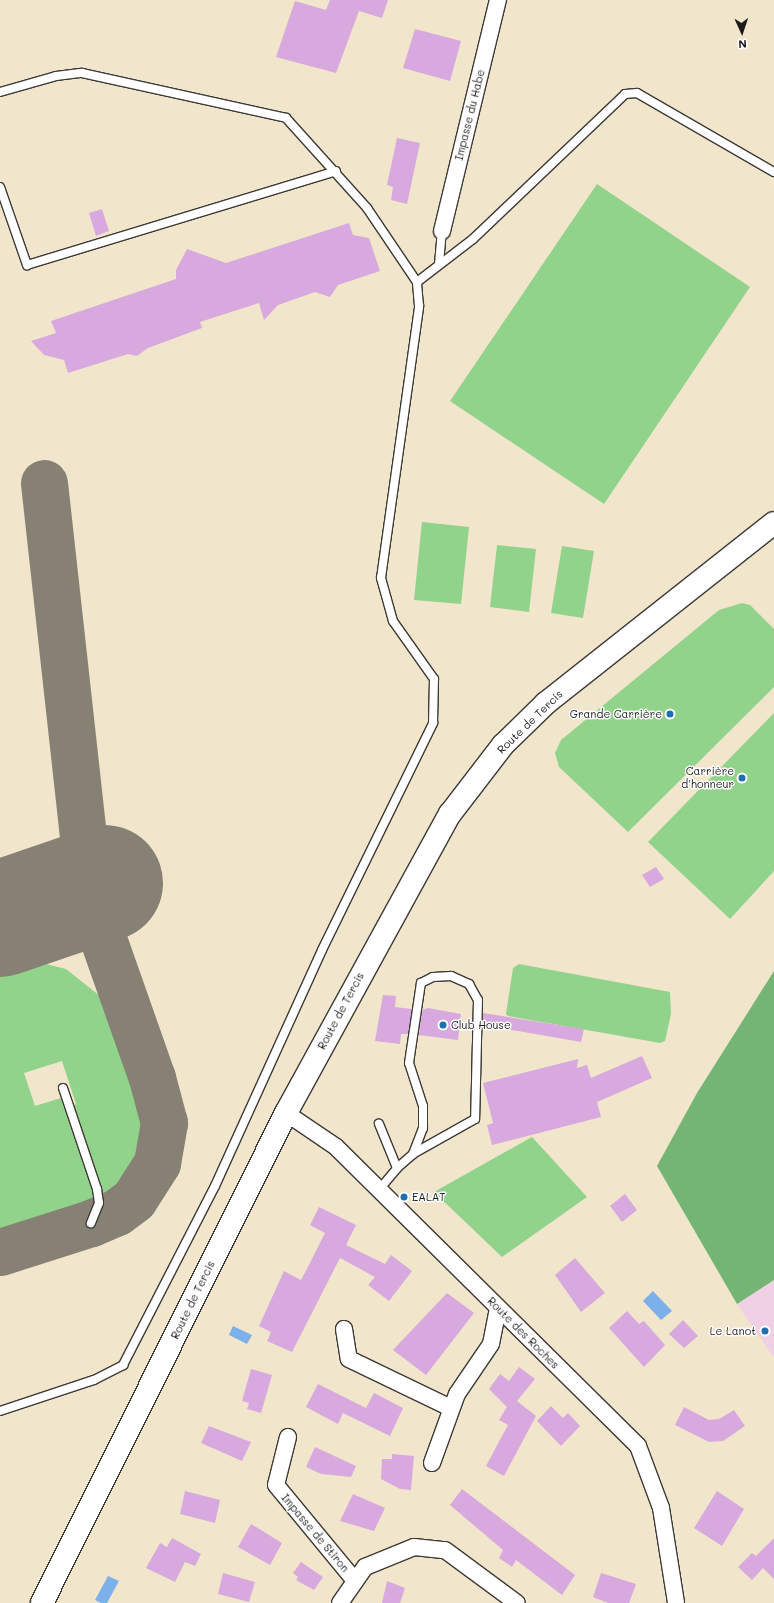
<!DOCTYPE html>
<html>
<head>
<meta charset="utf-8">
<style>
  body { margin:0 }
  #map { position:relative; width:774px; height:1603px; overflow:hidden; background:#f1e6cb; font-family:Mali,sans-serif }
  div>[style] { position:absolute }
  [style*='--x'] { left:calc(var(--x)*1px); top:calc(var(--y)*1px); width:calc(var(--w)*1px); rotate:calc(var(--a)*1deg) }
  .built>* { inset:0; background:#f0d0e4 }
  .green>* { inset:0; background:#91d38a }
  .forest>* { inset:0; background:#74b576 }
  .water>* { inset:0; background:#7cb0ea }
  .taxiway>* { height:47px; margin:-23.5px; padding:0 23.5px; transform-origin:23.5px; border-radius:23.5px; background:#868174 }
  .runway>* { height:116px; margin:-58px; padding:0 58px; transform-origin:58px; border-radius:58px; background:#868174 }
  .building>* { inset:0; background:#d7a9de }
  .roads { filter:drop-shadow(1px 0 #3c3a36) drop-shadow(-1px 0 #3c3a36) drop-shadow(0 1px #3c3a36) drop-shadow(0 -1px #3c3a36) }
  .service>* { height:8px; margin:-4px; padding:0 4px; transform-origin:4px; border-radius:4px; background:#fff }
  .minor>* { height:16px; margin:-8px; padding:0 8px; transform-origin:8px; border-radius:8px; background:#fff }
  .secondary>* { height:22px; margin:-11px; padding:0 11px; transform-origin:11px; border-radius:11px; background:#fff }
  .dots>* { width:11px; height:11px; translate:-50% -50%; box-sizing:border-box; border:2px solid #fff; border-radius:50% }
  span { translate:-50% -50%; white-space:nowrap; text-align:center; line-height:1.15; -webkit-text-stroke:3px #fff; paint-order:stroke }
  .street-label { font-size:11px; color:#1c1c1c }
  .poi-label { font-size:11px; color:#1c1c1c }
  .right { translate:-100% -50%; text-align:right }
  .left { translate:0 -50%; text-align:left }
  .north { position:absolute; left:722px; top:12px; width:40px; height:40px; -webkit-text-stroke:3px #fff; paint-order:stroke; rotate:177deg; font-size:11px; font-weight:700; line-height:16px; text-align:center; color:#1c1c1c }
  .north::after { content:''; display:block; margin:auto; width:14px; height:18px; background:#1c1c1c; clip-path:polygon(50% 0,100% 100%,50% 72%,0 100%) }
</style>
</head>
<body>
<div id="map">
  <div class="built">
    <div style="clip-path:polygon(774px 1280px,774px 1358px,737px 1304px)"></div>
  </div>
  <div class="green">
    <div style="clip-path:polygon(597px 184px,750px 287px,604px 504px,450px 401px)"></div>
    <div style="clip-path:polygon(422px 522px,469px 527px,461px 604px,414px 600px)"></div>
    <div style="clip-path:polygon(497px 545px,536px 549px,529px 612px,490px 607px)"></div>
    <div style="clip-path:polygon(562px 546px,594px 551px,583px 618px,551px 613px)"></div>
    <div style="clip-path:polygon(742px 603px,750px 605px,774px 629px,774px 687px,628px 832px,559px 767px,555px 753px,561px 740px,719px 610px)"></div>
    <div style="clip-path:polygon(774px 713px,774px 871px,730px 919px,648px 842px)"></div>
    <div style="clip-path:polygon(evenodd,46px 964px,66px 969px,100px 996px,147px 1131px,135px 1170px,109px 1194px,0 1231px,0 975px,46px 964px,62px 1061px,76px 1104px,64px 1108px,61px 1098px,35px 1106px,24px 1073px,62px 1061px)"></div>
    <div style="clip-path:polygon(519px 964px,670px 992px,671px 1014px,665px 1041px,660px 1043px,508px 1016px,506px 1014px,513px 968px)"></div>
    <div style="clip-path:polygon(532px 1137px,587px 1197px,502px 1257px,434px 1192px)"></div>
  </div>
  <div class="forest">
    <div style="clip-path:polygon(774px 971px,774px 1280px,737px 1304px,657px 1166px,697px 1093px)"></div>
  </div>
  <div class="water">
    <div style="clip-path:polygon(653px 1291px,672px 1311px,661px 1320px,643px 1301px)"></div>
    <div style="clip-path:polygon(233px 1326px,252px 1335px,247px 1344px,229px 1335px)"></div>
    <div style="clip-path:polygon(108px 1576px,119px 1581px,107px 1603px,101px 1603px,95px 1600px)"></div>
  </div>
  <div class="taxiway">
    <div style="--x:44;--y:483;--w:355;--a:83.7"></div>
    <div style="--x:0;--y:1252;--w:96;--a:-17.7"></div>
    <div style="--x:91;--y:1223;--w:28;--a:-23"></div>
    <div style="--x:117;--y:1212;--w:21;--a:-37"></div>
    <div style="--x:134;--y:1199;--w:43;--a:-57.4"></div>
    <div style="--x:157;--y:1163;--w:41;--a:-80.1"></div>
    <div style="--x:164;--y:1123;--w:47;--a:-104.9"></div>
    <div style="--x:152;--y:1078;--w:178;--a:-109.4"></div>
    <div style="--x:93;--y:910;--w:12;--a:-145"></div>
    <div style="--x:83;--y:903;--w:21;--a:-175"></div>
    <div style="--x:62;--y:901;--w:47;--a:161.6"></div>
  </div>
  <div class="runway">
    <div style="--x:0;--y:919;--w:111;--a:-18.9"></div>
  </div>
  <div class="building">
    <div style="clip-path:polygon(330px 0,388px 0,382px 18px,359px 11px,336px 73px,276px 57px,295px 1px,326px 10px)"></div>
    <div style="clip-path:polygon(415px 29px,461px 41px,450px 81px,403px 68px)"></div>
    <div style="clip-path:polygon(397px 138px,420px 143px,407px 204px,391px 200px,393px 187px,387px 185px)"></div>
    <div style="clip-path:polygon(102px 209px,109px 231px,96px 236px,89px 213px)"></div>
    <div style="clip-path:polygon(349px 223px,353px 235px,369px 238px,380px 271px,338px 285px,330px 297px,315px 292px,278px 305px,264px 320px,259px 303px,200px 322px,202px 328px,148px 348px,137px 356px,128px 354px,68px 373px,64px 360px,44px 355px,31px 341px,56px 333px,51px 321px,176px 279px,176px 270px,187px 249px,226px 263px)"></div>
    <div style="clip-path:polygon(656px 867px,664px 879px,650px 887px,642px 875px)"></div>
    <div style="clip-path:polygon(383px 995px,396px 996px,395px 1007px,412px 1009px,408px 1034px,401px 1034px,400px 1044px,375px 1041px)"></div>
    <div style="clip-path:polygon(428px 1008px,461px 1014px,458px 1040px,419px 1035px,422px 1010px)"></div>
    <div style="clip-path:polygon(483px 1013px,584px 1029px,581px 1042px,483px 1025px)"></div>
    <div style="clip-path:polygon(642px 1056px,652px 1078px,597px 1102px,601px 1117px,492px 1145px,487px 1125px,493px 1123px,483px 1083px,578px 1059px,577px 1068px,587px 1065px,591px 1078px)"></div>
    <div style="clip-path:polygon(625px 1194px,637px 1210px,622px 1222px,610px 1206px)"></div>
    <div style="clip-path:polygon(319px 1207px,356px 1225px,346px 1245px,385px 1264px,391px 1255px,412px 1271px,389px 1301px,368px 1285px,375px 1277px,340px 1258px,292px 1352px,267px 1341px,271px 1332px,259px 1326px,284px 1271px,301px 1280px,312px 1259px,325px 1233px,310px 1225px)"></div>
    <div style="clip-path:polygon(575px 1258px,605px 1293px,581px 1312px,555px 1275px)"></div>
    <div style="clip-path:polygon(447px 1293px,474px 1313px,426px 1375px,393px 1350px)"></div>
    <div style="clip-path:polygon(627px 1311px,639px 1324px,644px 1321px,665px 1345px,644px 1367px,609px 1328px)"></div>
    <div style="clip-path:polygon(683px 1320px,698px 1336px,684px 1348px,669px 1334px)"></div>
    <div style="clip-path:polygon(519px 1367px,535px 1379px,517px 1401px,536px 1416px,504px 1476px,486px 1466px,508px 1425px,499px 1420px,507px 1407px,489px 1389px,500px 1374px,509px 1381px)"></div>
    <div style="clip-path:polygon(251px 1369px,272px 1375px,261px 1413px,247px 1409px,249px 1403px,242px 1401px)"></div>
    <div style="clip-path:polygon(318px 1384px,366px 1408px,374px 1393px,403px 1408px,390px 1436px,343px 1413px,338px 1424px,306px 1407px)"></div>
    <div style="clip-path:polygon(551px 1406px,563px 1418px,568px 1413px,580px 1426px,561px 1446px,537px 1421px)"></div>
    <div style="clip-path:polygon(684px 1407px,709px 1420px,719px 1419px,734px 1410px,745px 1426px,723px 1441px,709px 1442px,675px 1425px)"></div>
    <div style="clip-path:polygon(209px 1426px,251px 1442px,242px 1461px,201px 1443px)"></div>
    <div style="clip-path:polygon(315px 1447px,356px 1466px,351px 1477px,321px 1474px,306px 1467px)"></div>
    <div style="clip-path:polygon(392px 1454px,414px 1456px,411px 1490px,400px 1489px,381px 1479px,382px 1459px,392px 1459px)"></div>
    <div style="clip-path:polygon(462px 1489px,575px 1575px,562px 1595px,516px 1560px,512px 1567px,499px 1558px,503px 1550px,450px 1505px)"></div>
    <div style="clip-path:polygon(185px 1491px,220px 1500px,215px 1523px,180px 1514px)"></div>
    <div style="clip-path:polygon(717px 1491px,744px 1509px,722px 1546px,694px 1528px)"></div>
    <div style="clip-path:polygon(353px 1494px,385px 1508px,374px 1531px,340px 1521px)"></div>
    <div style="clip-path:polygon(251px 1524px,282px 1543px,270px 1565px,238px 1547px)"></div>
    <div style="clip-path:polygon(172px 1538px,201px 1554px,195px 1566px,185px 1562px,175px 1582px,146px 1568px,160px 1543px,167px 1547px)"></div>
    <div style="clip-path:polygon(774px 1538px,774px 1579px,763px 1568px,752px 1580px,738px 1567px,752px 1553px,756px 1556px)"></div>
    <div style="clip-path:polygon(301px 1562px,323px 1577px,314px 1590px,296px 1580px,298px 1577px,293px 1573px)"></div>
    <div style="clip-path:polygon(223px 1573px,255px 1582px,249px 1602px,218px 1594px)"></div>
    <div style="clip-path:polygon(601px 1573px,636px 1584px,629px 1603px,608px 1603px,593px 1597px)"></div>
    <div style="clip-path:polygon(387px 1581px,405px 1588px,400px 1603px,382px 1603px)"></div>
  </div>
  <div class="roads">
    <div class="service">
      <div style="--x:0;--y:92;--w:58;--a:-15.9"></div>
      <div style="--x:56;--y:76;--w:26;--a:-7"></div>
      <div style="--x:82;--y:73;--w:209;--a:12.4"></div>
      <div style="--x:286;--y:118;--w:121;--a:48"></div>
      <div style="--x:367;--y:208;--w:89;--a:56"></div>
      <div style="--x:417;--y:282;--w:71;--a:-37.5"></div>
      <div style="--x:473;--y:239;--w:210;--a:-43.6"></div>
      <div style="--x:625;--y:94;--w:12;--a:-5"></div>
      <div style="--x:637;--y:93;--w:158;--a:30"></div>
      <div style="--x:0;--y:187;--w:83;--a:70.9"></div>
      <div style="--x:27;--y:265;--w:323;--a:-16.9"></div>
      <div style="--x:439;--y:264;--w:33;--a:-85"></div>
      <div style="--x:63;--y:1088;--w:107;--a:71.4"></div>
      <div style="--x:97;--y:1189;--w:14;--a:82"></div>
      <div style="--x:99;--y:1203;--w:22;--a:112"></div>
      <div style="--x:397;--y:1168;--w:21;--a:-41"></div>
      <div style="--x:413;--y:1154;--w:28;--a:-69"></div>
      <div style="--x:423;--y:1128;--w:22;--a:-90"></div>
      <div style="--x:423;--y:1106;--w:45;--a:-108"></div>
      <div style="--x:409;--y:1063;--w:81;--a:-81.5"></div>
      <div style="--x:421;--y:983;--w:13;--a:-27"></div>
      <div style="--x:433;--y:977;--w:18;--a:-3"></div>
      <div style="--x:451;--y:976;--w:20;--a:24"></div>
      <div style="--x:469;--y:984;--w:18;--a:61"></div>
      <div style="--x:478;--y:1000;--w:119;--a:91.4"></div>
      <div style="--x:475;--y:1119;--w:71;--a:150.6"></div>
      <div style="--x:378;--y:1191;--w:30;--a:-50"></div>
      <div style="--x:397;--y:1168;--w:48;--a:-112.2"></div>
      <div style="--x:0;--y:1411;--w:99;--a:-18.3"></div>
      <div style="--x:94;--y:1380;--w:33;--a:-27"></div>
      <div style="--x:123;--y:1365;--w:201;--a:-62.8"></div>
      <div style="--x:215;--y:1186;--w:259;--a:-65.6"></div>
      <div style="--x:322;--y:950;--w:253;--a:-63.9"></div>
      <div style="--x:433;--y:723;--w:44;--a:-88.7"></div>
      <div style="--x:434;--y:679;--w:71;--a:-125.3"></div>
      <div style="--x:393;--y:621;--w:45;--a:-105.6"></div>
      <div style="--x:381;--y:578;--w:275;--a:-82"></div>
      <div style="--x:419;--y:306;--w:24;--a:-95"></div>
    </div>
    <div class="minor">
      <div style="--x:442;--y:231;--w:238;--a:-76.4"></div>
      <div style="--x:286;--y:1113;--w:60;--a:34.2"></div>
      <div style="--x:336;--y:1147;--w:425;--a:44.7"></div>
      <div style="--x:638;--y:1446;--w:66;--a:69.6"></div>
      <div style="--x:661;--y:1508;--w:96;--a:81"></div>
      <div style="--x:344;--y:1329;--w:30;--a:81"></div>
      <div style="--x:349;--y:1359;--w:113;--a:25.7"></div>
      <div style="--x:288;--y:1437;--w:49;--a:104"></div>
      <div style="--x:276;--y:1485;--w:124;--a:50.5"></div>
      <div style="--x:432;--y:1463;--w:73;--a:-70.1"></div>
      <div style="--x:457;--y:1394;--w:60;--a:-55.8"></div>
      <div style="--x:491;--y:1344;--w:36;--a:-79"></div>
      <div style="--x:340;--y:1603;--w:44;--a:-55.2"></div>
      <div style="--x:365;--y:1567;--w:53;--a:-22.2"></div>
      <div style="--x:414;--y:1547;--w:31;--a:6"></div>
      <div style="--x:445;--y:1550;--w:89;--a:36.4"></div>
    </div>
    <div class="secondary">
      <div style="--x:42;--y:1603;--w:547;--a:-63.53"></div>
      <div style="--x:286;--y:1113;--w:341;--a:-61.3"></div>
      <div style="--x:450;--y:814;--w:87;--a:-52.5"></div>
      <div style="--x:503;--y:745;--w:60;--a:-44.3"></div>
      <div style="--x:546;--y:703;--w:290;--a:-38.3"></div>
    </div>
  </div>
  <div class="dots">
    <div style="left:670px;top:714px;background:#1f6fb2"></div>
    <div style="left:742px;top:778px;background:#1f6fb2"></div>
    <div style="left:443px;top:1025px;background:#1f6fb2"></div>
    <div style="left:404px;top:1197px;background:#1f6fb2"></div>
    <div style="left:765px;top:1331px;background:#1f6fb2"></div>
  </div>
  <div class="street-label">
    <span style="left:470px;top:115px;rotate:-76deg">Impasse du Habe</span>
    <span style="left:530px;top:722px;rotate:-44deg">Route de Tercis</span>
    <span style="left:341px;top:1011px;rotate:-62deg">Route de Tercis</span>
    <span style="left:193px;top:1300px;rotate:-64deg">Route de Tercis</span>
    <span style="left:523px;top:1333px;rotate:45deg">Route des Roches</span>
    <span style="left:315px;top:1533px;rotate:50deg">Impasse de Stiron</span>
  </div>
  <div class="poi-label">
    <span class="right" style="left:662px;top:714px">Grande Carrière</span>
    <span class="right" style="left:734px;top:778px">Carrière<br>d'honneur</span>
    <span class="left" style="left:451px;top:1025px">Club House</span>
    <span class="left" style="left:412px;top:1197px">EALAT</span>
    <span class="right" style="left:756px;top:1331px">Le Lanot</span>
  </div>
  <div class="north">N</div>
</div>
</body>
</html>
